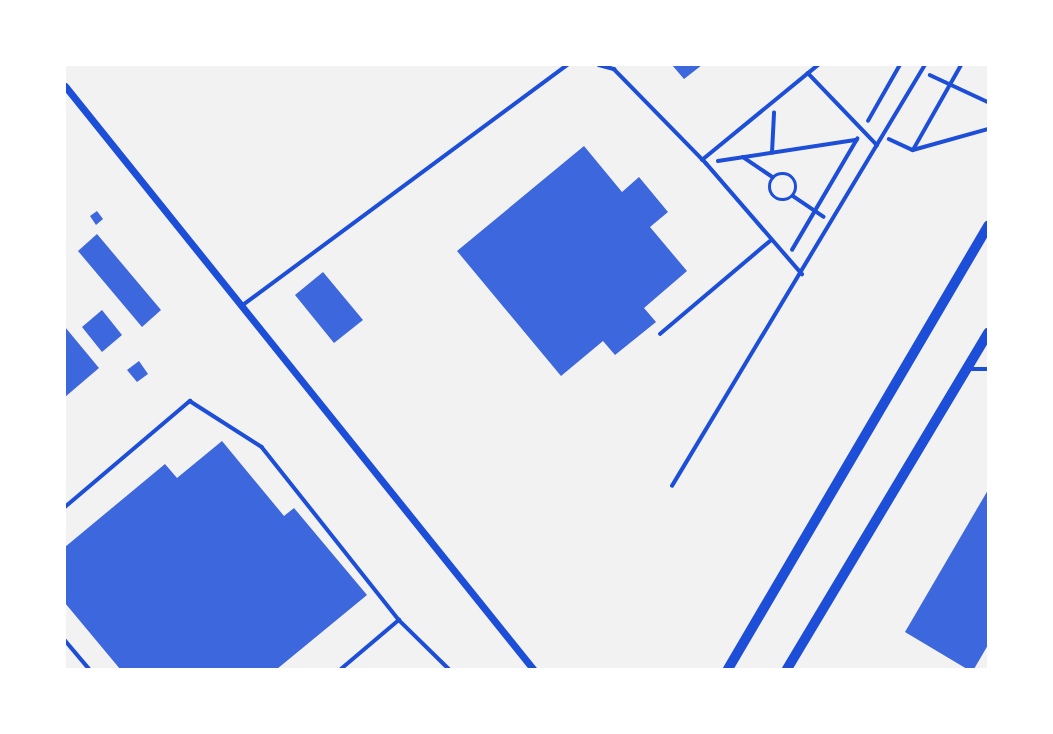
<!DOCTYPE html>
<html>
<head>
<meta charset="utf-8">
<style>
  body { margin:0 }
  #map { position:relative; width:1053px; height:734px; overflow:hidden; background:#f2f2f2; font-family:Manrope,sans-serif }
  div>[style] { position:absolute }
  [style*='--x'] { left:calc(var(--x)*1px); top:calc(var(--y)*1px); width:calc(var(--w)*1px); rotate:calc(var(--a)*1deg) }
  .building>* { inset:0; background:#3d67dc }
  .path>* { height:3.5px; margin:-1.75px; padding:0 1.75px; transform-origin:1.75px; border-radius:1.75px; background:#1d4ed8 }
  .path>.ring { margin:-1.75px; padding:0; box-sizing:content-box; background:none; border:3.5px solid #1d4ed8; border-radius:50% }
  .service>* { height:3.5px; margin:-1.75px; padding:0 1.75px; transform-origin:1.75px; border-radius:1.75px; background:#1d4ed8 }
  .minor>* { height:7px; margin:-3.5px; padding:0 3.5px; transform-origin:3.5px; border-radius:3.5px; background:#1d4ed8 }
  .secondary>* { height:10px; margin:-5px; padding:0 5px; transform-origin:5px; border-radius:5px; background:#1d4ed8 }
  span { translate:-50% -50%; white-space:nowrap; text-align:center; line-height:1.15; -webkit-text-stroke:6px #fff; paint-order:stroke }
  .frame { position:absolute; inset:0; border:66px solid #fff; pointer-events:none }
</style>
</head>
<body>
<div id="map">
  <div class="building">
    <div style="clip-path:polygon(672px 65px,702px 65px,684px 79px)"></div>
    <div style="clip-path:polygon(584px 146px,622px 192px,639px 177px,668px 212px,650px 227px,687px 271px,644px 308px,656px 322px,615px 355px,603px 341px,561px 376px,457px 251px)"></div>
    <div style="clip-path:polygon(97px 211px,103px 219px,96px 225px,90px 216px)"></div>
    <div style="clip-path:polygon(97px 234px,161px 310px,142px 327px,78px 251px)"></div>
    <div style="clip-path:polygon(323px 272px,363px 320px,334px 343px,295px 295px)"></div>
    <div style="clip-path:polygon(102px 310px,122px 335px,102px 352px,82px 327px)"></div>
    <div style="clip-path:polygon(65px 327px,99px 368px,65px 397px)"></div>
    <div style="clip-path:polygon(139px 361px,148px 374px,137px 382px,127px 370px)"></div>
    <div style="clip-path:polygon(222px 441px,284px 516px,294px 508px,367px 595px,277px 669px,120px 669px,65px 603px,65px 547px,165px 464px,177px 478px)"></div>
    <div style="clip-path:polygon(988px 490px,988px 645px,974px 669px,967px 669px,905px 632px)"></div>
  </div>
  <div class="path">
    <div style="--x:930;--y:75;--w:64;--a:25"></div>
    <div style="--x:868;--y:121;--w:64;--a:-60.3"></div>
    <div style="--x:889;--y:139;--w:26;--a:25"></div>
    <div style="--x:913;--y:150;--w:98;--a:-60.5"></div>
    <div style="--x:913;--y:150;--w:78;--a:-15.6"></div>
    <div style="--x:772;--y:153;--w:40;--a:-87.1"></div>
    <div style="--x:743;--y:157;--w:36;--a:34"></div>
    <div style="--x:718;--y:161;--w:140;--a:-8.7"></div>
    <div class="ring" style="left:770px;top:174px;width:22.5px;height:22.5px"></div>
    <div style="--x:793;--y:196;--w:37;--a:34"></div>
    <div style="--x:792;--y:250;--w:129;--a:-59.6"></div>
  </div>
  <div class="service">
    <div style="--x:599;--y:65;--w:16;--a:15"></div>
    <div style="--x:614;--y:69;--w:132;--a:45.6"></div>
    <div style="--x:706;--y:163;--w:147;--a:49.1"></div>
    <div style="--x:808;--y:73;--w:100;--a:46.2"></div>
    <div style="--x:702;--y:160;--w:150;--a:-39.3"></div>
    <div style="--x:243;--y:305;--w:403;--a:-36.5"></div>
    <div style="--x:660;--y:334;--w:144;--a:-40.2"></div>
    <div style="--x:969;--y:369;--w:19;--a:0"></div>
    <div style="--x:672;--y:486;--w:491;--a:-59"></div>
    <div style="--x:65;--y:507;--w:164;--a:-40.3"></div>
    <div style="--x:190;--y:401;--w:85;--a:32.6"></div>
    <div style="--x:262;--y:447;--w:221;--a:51.6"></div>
    <div style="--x:65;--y:640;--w:38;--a:50"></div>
    <div style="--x:341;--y:669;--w:76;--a:-40.2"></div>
    <div style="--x:399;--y:620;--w:70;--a:44.4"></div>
  </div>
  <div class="minor">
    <div style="--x:65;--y:86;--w:748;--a:51.24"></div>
  </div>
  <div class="secondary">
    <div style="--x:728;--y:669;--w:514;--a:-59.59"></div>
    <div style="--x:787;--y:669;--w:392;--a:-59.1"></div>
  </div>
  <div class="frame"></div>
</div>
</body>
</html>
